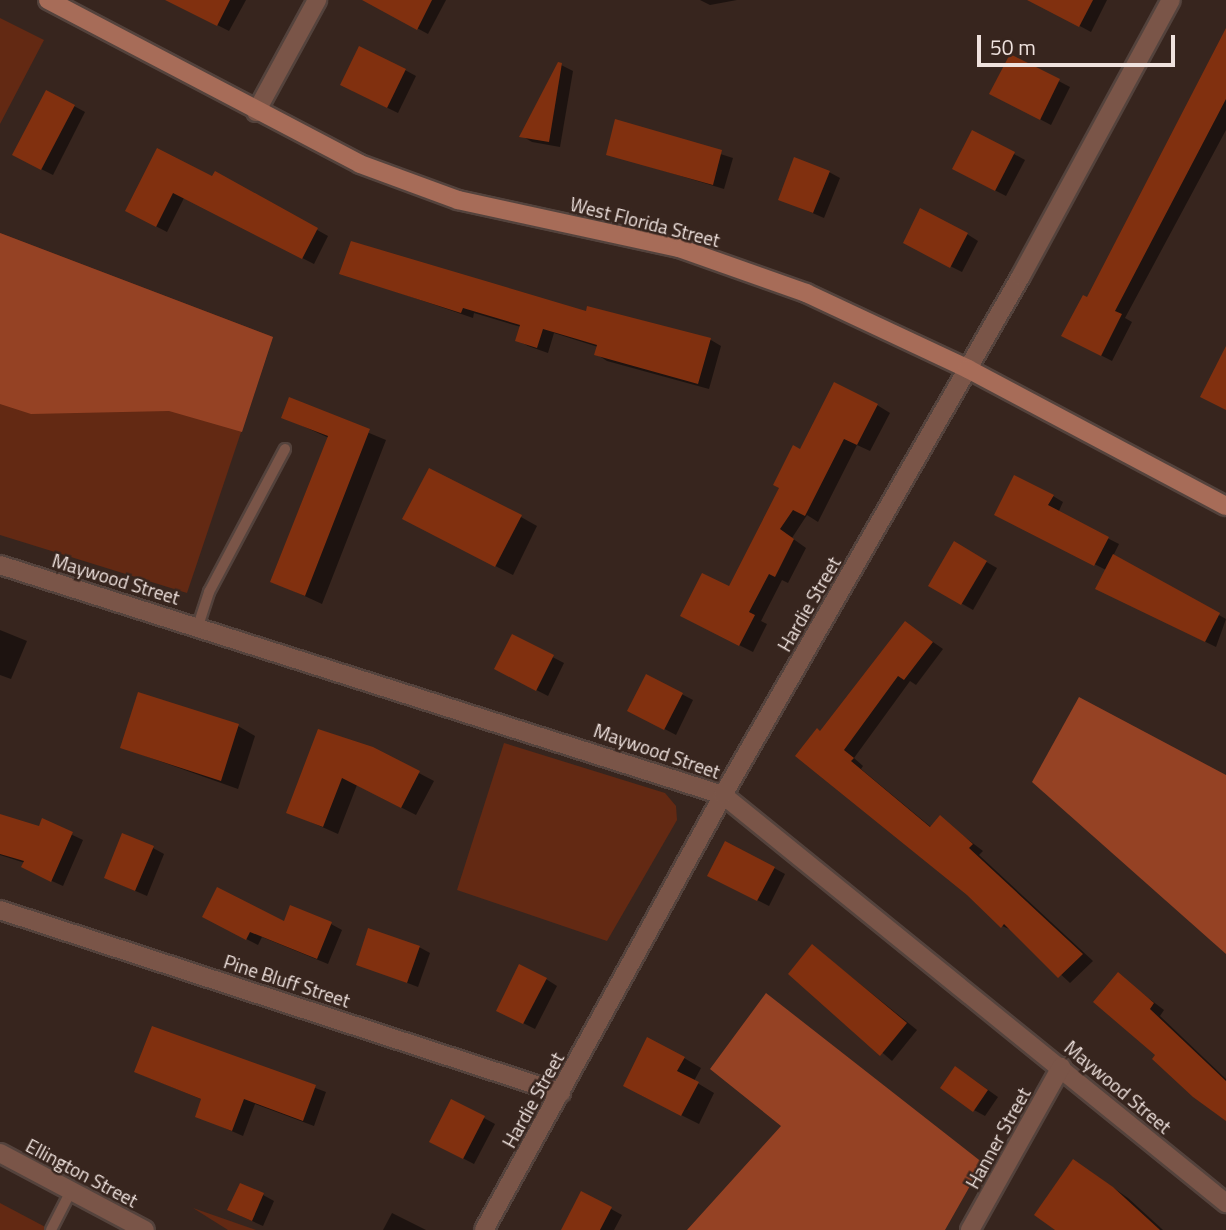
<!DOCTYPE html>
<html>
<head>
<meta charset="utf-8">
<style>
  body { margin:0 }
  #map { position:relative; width:1226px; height:1230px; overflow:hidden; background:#37251e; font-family:"Titillium Web",sans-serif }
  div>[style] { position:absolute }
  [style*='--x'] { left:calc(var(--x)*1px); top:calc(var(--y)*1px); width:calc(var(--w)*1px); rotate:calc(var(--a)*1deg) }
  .green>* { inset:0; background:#632913 }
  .forest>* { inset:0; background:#954224 }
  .shadow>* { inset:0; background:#0007 }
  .building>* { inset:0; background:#81300f }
  .roads { filter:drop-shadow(2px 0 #54433d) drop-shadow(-2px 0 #54433d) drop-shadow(0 2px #54433d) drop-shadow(0 -2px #54433d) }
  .service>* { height:10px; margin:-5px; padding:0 5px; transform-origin:5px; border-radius:5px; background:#7a5548 }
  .minor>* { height:18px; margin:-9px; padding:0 9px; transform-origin:9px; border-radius:9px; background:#7a5548 }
  .secondary>* { height:18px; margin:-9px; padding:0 9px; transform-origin:9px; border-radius:9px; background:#a76c58 }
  span { translate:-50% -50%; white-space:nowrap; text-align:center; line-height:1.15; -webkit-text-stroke:5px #37251e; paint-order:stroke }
  .street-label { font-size:19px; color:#efe2de }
  .scale { position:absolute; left:977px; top:35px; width:198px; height:32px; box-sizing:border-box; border:4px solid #efe2de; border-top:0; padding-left:9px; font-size:21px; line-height:24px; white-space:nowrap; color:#efe2de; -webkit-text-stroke:5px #37251e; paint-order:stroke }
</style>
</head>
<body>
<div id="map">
  <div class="green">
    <div style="clip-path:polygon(0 18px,44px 40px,0 124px)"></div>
    <div style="clip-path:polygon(0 233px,273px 337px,187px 593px,0 535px)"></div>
    <div style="clip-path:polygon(504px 743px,665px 793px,676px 806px,677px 820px,607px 941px,457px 890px)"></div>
    <div style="clip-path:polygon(0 1203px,51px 1230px,0 1230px)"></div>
    <div style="clip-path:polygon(193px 1208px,256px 1230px,228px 1230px)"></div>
  </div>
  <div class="forest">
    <div style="clip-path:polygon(0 233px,273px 337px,242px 432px,169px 411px,31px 414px,0 404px)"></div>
    <div style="clip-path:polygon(1079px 697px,1226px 775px,1226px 954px,1032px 782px)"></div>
    <div style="clip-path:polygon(766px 993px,983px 1163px,945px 1230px,687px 1230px,781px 1126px,710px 1069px)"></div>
  </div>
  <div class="shadow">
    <div style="clip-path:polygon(168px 0,246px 0,229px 31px)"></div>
    <div style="clip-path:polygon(393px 0,446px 0,428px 34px,387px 12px)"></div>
    <div style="clip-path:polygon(700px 0,737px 0,710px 5px)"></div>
    <div style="clip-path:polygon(1060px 0,1107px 0,1091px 32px,1065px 18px)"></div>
    <div style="clip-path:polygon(1226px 41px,1226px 130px,1125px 318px,1132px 322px,1112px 361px,1075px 342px,1087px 299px)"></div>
    <div style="clip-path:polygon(1011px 56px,1070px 87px,1051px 125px,1003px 100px)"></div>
    <div style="clip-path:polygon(561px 65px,573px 71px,560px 147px,532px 142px,522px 136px)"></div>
    <div style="clip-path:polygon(405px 70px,416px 76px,398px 113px,353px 91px)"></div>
    <div style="clip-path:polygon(74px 106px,85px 112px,53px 175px,25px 161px)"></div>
    <div style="clip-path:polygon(616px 121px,733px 158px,724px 189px,608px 154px)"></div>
    <div style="clip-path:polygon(158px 150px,213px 178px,216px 173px,328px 236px,314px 264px,184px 198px,167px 232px,138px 217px)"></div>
    <div style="clip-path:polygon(1014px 154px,1025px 160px,1006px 196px,965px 175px)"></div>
    <div style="clip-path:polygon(829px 172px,840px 178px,824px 218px,780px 199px)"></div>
    <div style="clip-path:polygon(967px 234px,978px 241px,962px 272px,916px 249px)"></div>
    <div style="clip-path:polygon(342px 273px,587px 313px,711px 340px,721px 346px,709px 389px,607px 361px,596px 354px,598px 347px,554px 333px,548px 353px,528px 346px,517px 340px,521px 327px,474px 313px,473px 318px)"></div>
    <div style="clip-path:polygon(290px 400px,386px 440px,322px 604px,272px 581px,329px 438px,283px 417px)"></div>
    <div style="clip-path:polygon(877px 405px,890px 413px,870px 451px,857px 445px,818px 522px,807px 515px,792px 538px,806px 548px,788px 583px,782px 580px,761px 621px,767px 624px,753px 652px,695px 623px,730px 589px,801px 451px)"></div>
    <div style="clip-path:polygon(1053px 496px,1063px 502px,1058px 513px,1119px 544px,1113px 556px,1226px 619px,1216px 647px,1108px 594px,1106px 570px,1007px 520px)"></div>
    <div style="clip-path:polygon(521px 517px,537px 526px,513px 575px,421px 528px)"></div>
    <div style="clip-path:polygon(955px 544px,997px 568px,973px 610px,931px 586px)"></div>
    <div style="clip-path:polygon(906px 623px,943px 649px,916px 685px,910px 681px,854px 758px,863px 766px,861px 769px,932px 828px,940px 818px,983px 851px,979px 855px,1093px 961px,1070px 983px,1014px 931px,1002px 926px,821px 732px)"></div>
    <div style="clip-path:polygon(0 630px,27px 641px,11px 679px,0 675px)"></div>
    <div style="clip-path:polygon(512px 636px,564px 663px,548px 696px,507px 675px)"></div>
    <div style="clip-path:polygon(647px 676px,693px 700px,676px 735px,640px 716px)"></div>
    <div style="clip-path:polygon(238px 726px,255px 736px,238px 789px,123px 748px)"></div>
    <div style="clip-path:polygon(373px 749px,434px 781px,416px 815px,357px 785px,338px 834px,288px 812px)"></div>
    <div style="clip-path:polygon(0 816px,40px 828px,43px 821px,83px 840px,63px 886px,34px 873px,25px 863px,0 855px)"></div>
    <div style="clip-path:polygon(153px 848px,164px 854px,147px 896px,117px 883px)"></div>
    <div style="clip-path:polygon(774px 868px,785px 874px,769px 906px,720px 881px)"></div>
    <div style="clip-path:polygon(215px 923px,331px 924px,342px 930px,328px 964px,262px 937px,258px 945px)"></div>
    <div style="clip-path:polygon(813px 946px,917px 1030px,892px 1061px,790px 973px)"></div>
    <div style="clip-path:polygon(419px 947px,430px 953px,418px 987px,358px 964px)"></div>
    <div style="clip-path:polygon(1118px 975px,1164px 1010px,1160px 1016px,1226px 1079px,1226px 1119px,1158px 1055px)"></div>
    <div style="clip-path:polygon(546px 979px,557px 986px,535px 1029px,509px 1016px)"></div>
    <div style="clip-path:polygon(153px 1028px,326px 1092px,314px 1126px,255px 1104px,243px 1136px,197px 1116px,203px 1100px,136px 1072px)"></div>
    <div style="clip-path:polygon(684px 1058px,701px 1068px,694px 1081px,714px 1093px,699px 1124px,641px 1095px)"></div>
    <div style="clip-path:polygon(967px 1075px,998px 1097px,985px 1116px,974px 1110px)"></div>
    <div style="clip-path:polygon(484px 1118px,495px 1124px,474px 1164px,443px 1148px)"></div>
    <div style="clip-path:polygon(1088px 1170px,1128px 1198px,1163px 1230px,1058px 1230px)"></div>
    <div style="clip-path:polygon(582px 1193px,622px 1215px,614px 1230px,565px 1230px)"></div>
    <div style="clip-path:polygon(263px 1195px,274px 1201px,263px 1226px,241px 1216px)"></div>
    <div style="clip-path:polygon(392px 1213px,426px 1230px,383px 1230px)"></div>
  </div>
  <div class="building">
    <div style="clip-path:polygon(165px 0,230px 0,217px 26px)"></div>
    <div style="clip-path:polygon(362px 0,432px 0,417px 30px)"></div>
    <div style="clip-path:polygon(1027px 0,1093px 0,1079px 27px)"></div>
    <div style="clip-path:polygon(1226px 28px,1226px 99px,1115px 311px,1122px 314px,1101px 356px,1061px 336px,1083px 295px,1087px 297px)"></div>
    <div style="clip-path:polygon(359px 46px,406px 69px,387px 108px,340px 85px)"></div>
    <div style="clip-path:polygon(1010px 54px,1060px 79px,1040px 120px,989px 94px)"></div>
    <div style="clip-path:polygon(558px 62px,562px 63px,549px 142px,519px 137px)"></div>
    <div style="clip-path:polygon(46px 90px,75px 105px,41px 170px,12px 155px)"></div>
    <div style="clip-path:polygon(615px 119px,722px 150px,713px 185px,606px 155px)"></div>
    <div style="clip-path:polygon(972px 130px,1015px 152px,995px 191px,952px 169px)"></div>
    <div style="clip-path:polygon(157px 148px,212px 176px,215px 171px,318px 228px,302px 259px,173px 193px,156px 227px,125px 211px)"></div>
    <div style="clip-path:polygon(794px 157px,830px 171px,813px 213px,778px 200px)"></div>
    <div style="clip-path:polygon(920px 208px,968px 233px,950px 268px,903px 243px)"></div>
    <div style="clip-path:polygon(351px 241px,586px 311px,587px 306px,711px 338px,698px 384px,594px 355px,597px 345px,543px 329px,537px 348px,515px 341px,520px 325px,463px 308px,461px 313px,339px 274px)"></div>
    <div style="clip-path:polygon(1226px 346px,1226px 410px,1200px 397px)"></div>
    <div style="clip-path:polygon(834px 382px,878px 404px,857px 445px,844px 439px,805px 516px,793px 510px,780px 529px,794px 539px,775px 577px,769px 574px,749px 612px,755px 615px,739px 646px,680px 616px,702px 573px,729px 586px,779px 488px,773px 485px,793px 445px,800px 449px)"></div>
    <div style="clip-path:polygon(289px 397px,370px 429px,305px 596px,270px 582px,328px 436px,281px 418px)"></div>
    <div style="clip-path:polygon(429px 468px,522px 515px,495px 567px,402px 519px)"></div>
    <div style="clip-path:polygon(1014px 475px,1054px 495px,1048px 505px,1109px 537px,1094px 566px,994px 515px)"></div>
    <div style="clip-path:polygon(954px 541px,987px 561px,961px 605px,928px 586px)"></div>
    <div style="clip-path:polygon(1113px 554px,1220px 613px,1205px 642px,1095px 589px)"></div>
    <div style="clip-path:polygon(905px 621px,933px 642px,904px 680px,898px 676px,844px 750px,854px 758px,851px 761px,930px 827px,940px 815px,973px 844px,969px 848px,1083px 954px,1058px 978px,1004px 924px,1001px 928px,967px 895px,795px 756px,817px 728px,820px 731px)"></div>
    <div style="clip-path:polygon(512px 634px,554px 655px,536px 691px,494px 669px)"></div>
    <div style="clip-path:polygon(646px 674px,683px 693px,664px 730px,627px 711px)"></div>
    <div style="clip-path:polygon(138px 692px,239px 724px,221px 781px,120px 748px)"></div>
    <div style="clip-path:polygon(318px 729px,373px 747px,420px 771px,401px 808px,342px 778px,323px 827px,286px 813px)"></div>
    <div style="clip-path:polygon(0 814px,39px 826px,42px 818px,73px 832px,51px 882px,21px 867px,24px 861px,0 854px)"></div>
    <div style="clip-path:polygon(122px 833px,154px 846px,135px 891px,104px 878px)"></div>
    <div style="clip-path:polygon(725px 841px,775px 867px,757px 901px,707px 876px)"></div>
    <div style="clip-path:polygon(217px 887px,284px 921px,290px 905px,332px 922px,317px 959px,250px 932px,246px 940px,202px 917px)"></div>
    <div style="clip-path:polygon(368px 928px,420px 946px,407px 983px,356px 965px)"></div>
    <div style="clip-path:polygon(812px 944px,907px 1023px,880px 1056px,788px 974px)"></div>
    <div style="clip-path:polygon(519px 964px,547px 978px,523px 1024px,496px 1011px)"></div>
    <div style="clip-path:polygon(1118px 972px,1154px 1003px,1150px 1009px,1226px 1081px,1226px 1121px,1193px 1097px,1152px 1059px,1155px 1055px,1093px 1002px)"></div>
    <div style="clip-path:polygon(152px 1026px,316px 1085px,303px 1121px,244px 1099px,232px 1131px,195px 1117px,201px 1099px,134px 1072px)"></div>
    <div style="clip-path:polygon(647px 1037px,685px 1057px,677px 1071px,699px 1082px,681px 1116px,623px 1086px)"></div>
    <div style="clip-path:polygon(955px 1066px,988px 1090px,973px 1112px,940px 1088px)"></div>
    <div style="clip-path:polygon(451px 1099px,485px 1116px,463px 1159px,429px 1142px)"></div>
    <div style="clip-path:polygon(1073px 1159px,1113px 1187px,1160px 1230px,1055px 1230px,1034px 1215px)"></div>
    <div style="clip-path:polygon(240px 1183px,264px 1193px,252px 1221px,227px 1210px)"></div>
    <div style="clip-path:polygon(581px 1191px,612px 1207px,600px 1230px,561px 1230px)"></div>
  </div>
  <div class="roads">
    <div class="service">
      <div style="--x:198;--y:626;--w:36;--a:-72"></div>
      <div style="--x:209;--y:592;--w:162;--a:-62"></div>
      <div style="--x:51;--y:1230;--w:46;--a:-62.9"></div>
    </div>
    <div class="minor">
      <div style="--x:256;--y:112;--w:128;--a:-61.4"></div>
      <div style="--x:0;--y:565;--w:759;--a:17.65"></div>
      <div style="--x:723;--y:795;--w:648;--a:39.05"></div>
      <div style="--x:0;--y:910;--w:590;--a:18.07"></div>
      <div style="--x:0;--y:1153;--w:164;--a:28"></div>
      <div style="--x:484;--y:1230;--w:496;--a:-61.2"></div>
      <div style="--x:723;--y:795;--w:598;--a:-60.14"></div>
      <div style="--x:1021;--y:276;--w:314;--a:-61.5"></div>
      <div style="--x:970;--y:1230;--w:187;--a:-60.8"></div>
    </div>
    <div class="secondary">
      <div style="--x:48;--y:0;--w:352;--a:27.7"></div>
      <div style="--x:360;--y:164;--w:104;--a:20.2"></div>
      <div style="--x:458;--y:200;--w:226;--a:12.3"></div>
      <div style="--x:679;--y:248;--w:135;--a:19.5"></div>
      <div style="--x:806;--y:293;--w:179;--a:25.1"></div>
      <div style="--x:968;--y:369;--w:292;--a:28"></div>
    </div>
  </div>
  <div class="street-label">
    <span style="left:645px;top:222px;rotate:14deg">West Florida Street</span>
    <span style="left:116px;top:579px;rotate:17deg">Maywood Street</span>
    <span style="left:809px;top:604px;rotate:-60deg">Hardie Street</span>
    <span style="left:657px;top:751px;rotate:19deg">Maywood Street</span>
    <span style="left:287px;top:981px;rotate:18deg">Pine Bluff Street</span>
    <span style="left:1118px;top:1087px;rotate:40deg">Maywood Street</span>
    <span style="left:533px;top:1100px;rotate:-61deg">Hardie Street</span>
    <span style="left:998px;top:1138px;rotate:-61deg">Hanner Street</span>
    <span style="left:82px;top:1173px;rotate:28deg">Ellington Street</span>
  </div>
  <div class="scale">50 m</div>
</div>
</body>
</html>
